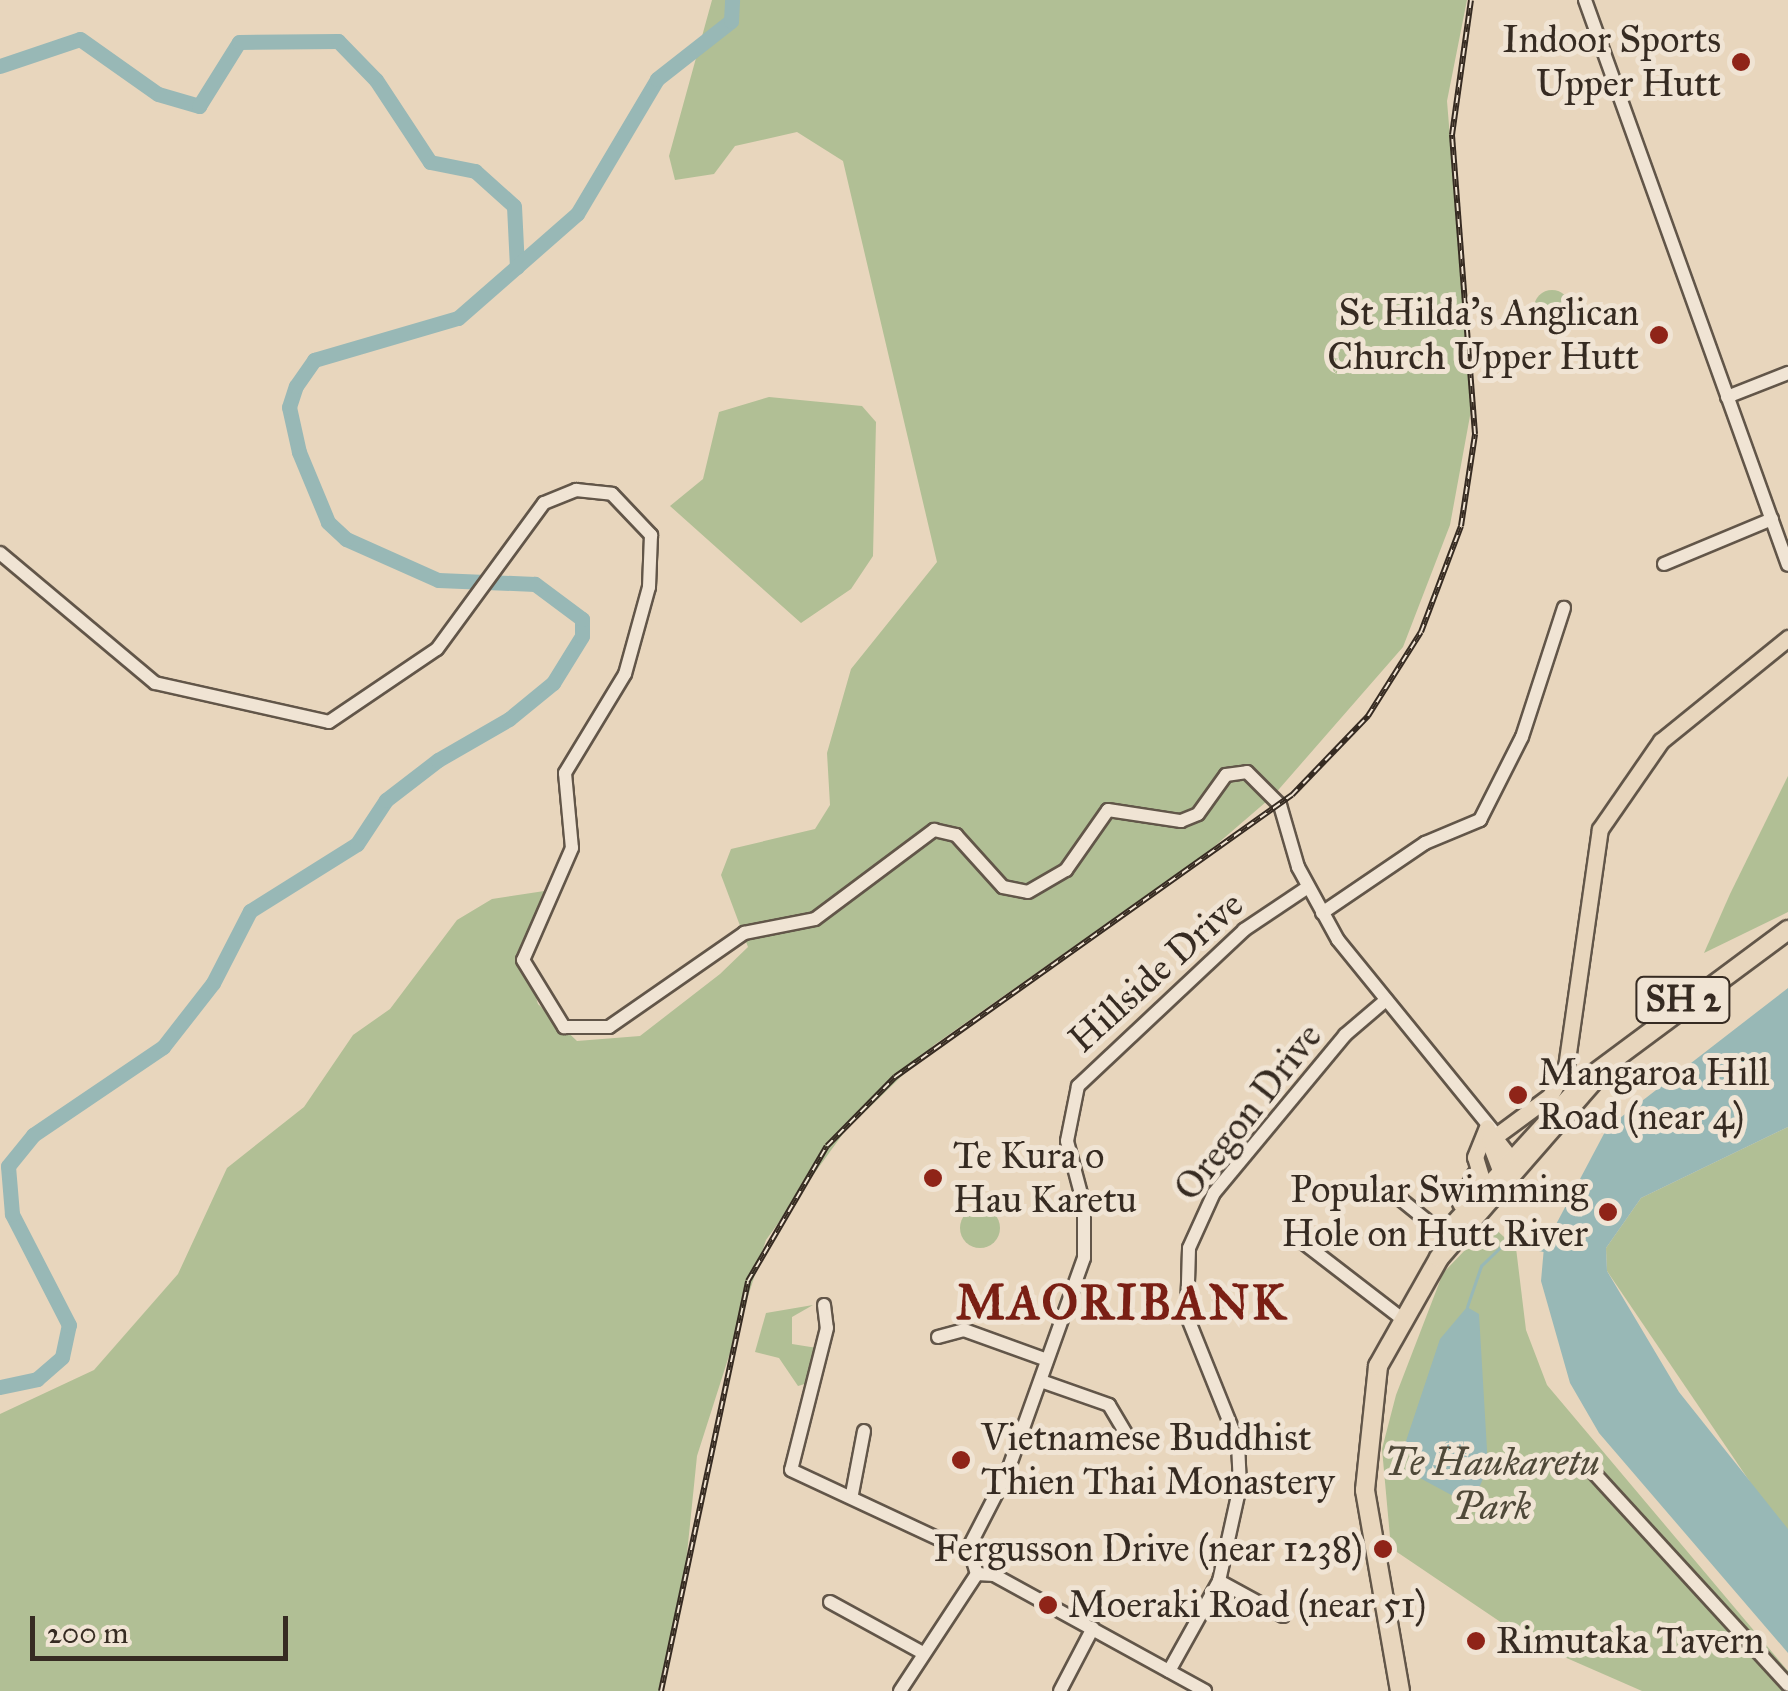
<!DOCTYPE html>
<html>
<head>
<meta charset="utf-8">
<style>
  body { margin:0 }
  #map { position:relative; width:1788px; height:1691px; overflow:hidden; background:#e8d6bd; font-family:"IM FELL Great Primer",serif }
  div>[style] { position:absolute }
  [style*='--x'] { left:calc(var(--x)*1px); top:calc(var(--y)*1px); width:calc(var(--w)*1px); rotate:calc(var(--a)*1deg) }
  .green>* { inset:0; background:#b1bf95 }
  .round { border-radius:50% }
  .water>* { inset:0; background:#98b8b6 }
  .stream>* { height:2.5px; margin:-1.25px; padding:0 1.25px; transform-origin:1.25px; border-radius:1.25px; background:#98b8b6 }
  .river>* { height:15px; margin:-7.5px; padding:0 7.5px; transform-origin:7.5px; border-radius:7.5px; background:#98b8b6 }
  .roads { filter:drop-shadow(2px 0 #625649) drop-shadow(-2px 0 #625649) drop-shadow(0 2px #625649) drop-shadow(0 -2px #625649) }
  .minor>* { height:12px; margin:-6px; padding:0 6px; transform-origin:6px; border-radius:6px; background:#f0e4d4 }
  .major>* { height:15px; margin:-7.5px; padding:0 7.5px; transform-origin:7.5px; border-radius:7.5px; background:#e8d6bd }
  .highway>* { height:18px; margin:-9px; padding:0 9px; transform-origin:9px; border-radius:9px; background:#e8d6bd }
  .rail>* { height:6px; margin-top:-3px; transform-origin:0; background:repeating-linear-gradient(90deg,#f0e4d4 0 8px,#362b22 0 16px); box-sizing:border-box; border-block:2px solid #362b22 }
  .dots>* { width:28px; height:28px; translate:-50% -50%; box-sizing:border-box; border:5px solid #f0e4d4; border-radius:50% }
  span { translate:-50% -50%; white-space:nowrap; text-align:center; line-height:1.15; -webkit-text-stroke:10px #f0e4d4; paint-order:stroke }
  .shield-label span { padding:2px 8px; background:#f0e4d4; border:2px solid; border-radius:8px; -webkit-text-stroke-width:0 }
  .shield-label { font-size:35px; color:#362b22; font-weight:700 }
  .poi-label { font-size:38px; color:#362b22 }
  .right { translate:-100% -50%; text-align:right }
  .left { translate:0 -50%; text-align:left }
  .street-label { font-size:38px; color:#362b22 }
  .park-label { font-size:38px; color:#4f4939; font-style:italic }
  .district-label { font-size:48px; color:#7a1f14; font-weight:700; letter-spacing:2.5px }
  .scale { position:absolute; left:30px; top:1616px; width:258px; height:45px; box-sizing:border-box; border:5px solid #362b22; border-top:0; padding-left:12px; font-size:30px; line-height:35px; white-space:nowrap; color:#362b22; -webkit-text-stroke:8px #f0e4d4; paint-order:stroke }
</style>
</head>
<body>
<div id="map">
  <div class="green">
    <div style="clip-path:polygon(712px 0,1467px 0,1447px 101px,1472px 405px,1450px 525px,1403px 647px,1273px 796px,1209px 851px,934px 1045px,845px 1131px,766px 1240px,697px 1456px,684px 1583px,659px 1691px,0 1691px,0 1414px,94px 1370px,178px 1274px,227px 1168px,304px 1107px,353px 1035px,390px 1009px,457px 920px,492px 899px,551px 890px,524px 956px,538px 1004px,577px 1041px,640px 1036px,720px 974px,748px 947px,721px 875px,731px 849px,815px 829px,830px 805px,827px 753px,851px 669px,937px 562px,843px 161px,797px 132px,735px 146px,714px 174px,675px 180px,669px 156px)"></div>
    <div class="round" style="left:1534px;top:290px;width:36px;height:36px"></div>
    <div style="clip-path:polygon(769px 397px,862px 406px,876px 422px,873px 556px,851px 589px,801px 623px,670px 506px,703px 479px,719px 412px)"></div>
    <div style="clip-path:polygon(1788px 776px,1788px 912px,1704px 953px,1730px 894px)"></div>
    <div style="clip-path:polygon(1788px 1127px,1788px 1538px,1607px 1271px,1606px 1248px,1641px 1198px)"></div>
    <div class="round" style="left:960px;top:1208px;width:40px;height:40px"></div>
    <div style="clip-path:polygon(1490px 1224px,1516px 1248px,1526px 1330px,1547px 1385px,1788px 1671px,1788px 1691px,1642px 1691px,1530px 1642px,1391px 1548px,1382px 1449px,1396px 1395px,1443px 1273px)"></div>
    <div style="clip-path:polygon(813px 1305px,792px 1317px,792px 1344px,817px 1348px,808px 1383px,798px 1386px,779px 1358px,755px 1352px,766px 1313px)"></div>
  </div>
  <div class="water">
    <div style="clip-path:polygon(1788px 988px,1788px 1127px,1641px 1198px,1606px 1248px,1607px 1271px,1679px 1392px,1788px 1529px,1788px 1653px,1599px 1433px,1570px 1383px,1541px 1281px,1544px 1247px,1607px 1128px)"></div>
    <div style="clip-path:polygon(1467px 1307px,1479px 1314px,1488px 1467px,1476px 1495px,1455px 1497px,1418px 1477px,1406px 1441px,1440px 1339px)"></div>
  </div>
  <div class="stream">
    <div style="--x:1467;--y:1307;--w:43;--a:-71.1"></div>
    <div style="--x:1481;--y:1266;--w:35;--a:-44"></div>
    <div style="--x:1506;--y:1242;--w:38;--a:12"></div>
  </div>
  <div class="river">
    <div style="--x:0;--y:66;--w:84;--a:-18.6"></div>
    <div style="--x:80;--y:39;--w:95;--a:35.2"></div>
    <div style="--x:158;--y:94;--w:43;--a:16.3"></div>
    <div style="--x:199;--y:106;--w:75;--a:-58"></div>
    <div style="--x:239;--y:42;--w:99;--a:-0.6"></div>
    <div style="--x:338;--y:41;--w:54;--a:45.7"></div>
    <div style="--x:376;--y:80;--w:98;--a:56.6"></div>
    <div style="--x:430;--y:162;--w:46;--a:11.3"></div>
    <div style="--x:475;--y:171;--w:52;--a:41.9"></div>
    <div style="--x:514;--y:206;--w:61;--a:87.2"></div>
    <div style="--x:0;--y:1387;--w:38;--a:-12"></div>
    <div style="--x:37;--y:1379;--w:33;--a:-41"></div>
    <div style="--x:62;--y:1357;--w:33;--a:-78"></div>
    <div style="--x:69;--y:1325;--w:125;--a:-117.2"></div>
    <div style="--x:12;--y:1214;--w:48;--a:-94.8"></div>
    <div style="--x:8;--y:1166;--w:40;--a:-51"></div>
    <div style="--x:33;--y:1135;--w:157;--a:-34.1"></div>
    <div style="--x:163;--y:1047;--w:81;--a:-52"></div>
    <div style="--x:213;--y:983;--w:81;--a:-62.8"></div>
    <div style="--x:250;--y:911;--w:126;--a:-32.1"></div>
    <div style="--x:357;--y:844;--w:53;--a:-56.6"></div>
    <div style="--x:386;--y:800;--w:66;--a:-37.6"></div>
    <div style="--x:438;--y:760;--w:82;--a:-30"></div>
    <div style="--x:509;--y:719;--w:57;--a:-39.3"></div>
    <div style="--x:553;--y:683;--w:55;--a:-58.3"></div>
    <div style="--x:582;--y:636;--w:17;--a:-90"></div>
    <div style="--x:582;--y:619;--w:59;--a:-143.3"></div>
    <div style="--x:535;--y:584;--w:97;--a:-177.6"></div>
    <div style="--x:438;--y:580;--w:101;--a:-156"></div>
    <div style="--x:346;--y:539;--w:25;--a:-137"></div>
    <div style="--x:328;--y:522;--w:76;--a:-112.5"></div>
    <div style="--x:299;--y:452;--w:46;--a:-102.5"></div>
    <div style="--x:289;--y:407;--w:22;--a:-72"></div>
    <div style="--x:296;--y:386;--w:32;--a:-55"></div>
    <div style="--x:314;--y:360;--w:150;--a:-16.3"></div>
    <div style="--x:458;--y:318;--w:158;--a:-41.2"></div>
    <div style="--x:577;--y:214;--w:157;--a:-59.3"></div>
    <div style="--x:657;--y:79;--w:94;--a:-38.1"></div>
    <div style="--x:731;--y:21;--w:21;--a:-87"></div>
  </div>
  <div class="roads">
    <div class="minor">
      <div style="--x:1585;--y:0;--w:600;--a:70.24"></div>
      <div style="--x:1727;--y:397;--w:66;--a:-21.5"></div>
      <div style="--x:0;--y:553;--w:202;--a:40"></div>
      <div style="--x:155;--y:683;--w:178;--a:12.6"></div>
      <div style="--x:329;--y:722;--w:130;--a:-34.1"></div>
      <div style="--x:437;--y:649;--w:181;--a:-53.8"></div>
      <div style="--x:544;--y:503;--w:35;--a:-22"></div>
      <div style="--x:576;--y:490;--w:36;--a:6"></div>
      <div style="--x:612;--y:494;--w:57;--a:46.4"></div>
      <div style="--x:651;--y:535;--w:52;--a:92.2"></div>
      <div style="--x:649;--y:587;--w:90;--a:105.4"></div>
      <div style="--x:625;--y:674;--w:116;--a:121.2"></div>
      <div style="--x:565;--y:773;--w:75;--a:84.7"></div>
      <div style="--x:572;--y:848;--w:122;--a:113.6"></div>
      <div style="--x:523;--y:960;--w:79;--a:58.5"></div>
      <div style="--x:564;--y:1027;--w:45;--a:0"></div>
      <div style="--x:609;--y:1027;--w:165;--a:-34.8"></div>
      <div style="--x:744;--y:933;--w:72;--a:-11.2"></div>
      <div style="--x:815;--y:919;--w:149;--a:-36.8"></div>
      <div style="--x:934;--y:830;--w:23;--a:13"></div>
      <div style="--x:956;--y:835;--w:70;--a:47.9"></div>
      <div style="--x:1003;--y:887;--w:25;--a:11"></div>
      <div style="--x:1028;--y:892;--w:44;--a:-30.1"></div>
      <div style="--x:1066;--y:870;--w:73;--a:-55"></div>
      <div style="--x:1108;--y:810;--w:74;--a:8.6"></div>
      <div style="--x:1181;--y:821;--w:18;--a:-22"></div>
      <div style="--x:1198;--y:814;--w:48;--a:-54.3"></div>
      <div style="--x:1226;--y:775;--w:21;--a:-8"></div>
      <div style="--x:1247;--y:772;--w:47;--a:45"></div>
      <div style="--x:1280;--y:805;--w:65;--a:73.8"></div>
      <div style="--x:1298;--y:867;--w:83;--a:61.3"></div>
      <div style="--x:1338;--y:940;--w:246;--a:50.9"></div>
      <div style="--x:1664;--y:564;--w:117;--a:-22.6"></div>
      <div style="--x:1322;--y:913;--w:125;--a:-34.2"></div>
      <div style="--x:1425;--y:843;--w:60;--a:-22.7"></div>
      <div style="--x:1480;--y:820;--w:93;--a:-63.2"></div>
      <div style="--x:1522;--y:737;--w:136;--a:-72"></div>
      <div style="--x:1388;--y:1189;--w:82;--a:39.1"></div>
      <div style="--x:1296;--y:1237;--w:131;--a:37.6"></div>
      <div style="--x:824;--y:1305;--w:23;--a:83"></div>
      <div style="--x:827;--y:1328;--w:146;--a:104.2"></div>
      <div style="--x:791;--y:1470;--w:196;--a:25"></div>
      <div style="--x:938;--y:1337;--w:27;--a:-15"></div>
      <div style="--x:964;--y:1330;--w:88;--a:19.9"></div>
      <div style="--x:1041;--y:1381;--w:72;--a:19.4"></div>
      <div style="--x:1109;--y:1405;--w:43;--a:59.3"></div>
      <div style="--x:1584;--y:1462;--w:302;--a:47.5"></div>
      <div style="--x:852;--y:1494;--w:64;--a:-79.2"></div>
      <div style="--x:977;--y:1574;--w:28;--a:-107"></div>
      <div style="--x:969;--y:1547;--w:83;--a:-62.8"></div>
      <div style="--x:1007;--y:1473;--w:228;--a:-70.3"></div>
      <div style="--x:1084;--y:1258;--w:53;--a:-90"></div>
      <div style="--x:1084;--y:1205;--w:66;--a:-104.9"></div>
      <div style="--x:1067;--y:1141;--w:56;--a:-78.7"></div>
      <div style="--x:1078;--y:1086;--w:228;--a:-43.2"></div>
      <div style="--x:1244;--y:930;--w:77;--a:-33.9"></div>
      <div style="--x:977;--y:1574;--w:17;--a:3"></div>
      <div style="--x:994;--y:1575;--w:241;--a:28.8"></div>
      <div style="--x:1219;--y:1581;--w:73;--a:28.7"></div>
      <div style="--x:830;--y:1602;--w:106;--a:28.7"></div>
      <div style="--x:1169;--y:1671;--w:103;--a:-60.9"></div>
      <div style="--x:1219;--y:1581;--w:97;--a:-77.5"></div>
      <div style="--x:1240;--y:1486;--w:43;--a:-92.7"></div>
      <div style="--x:1238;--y:1443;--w:137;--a:-111.9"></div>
      <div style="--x:1187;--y:1316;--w:68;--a:-88.3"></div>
      <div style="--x:1189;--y:1248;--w:60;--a:-65.6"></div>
      <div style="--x:1214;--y:1193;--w:205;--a:-50.3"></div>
      <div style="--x:1345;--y:1035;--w:54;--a:-40.5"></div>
      <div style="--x:900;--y:1691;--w:140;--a:-56.7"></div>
      <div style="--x:1060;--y:1691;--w:71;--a:-62.4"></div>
    </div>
    <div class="major">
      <div style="--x:1483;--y:1183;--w:27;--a:-107"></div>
      <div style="--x:1475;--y:1157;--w:32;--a:-68"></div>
      <div style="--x:1505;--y:1183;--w:45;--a:-110.9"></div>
      <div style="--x:1489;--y:1141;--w:76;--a:-36.4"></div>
      <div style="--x:1550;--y:1096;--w:33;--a:-61"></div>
      <div style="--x:1566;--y:1067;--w:240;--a:-81.9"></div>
      <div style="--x:1600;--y:829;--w:107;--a:-55.3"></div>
      <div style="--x:1661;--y:741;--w:164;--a:-39"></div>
    </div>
    <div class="highway">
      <div style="--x:1492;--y:1137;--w:29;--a:52"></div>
      <div style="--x:1462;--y:1203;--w:32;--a:-62"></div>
      <div style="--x:1452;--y:1227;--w:199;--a:-47.6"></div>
      <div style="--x:1586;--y:1080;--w:252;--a:-36.6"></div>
      <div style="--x:1400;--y:1691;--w:204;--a:-99.9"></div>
      <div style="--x:1365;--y:1490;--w:125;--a:-84"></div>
      <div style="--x:1378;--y:1366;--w:124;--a:-60.5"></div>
      <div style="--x:1439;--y:1258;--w:249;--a:-48.9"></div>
    </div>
  </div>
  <div class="rail">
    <div style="--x:661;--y:1691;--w:419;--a:-78"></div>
    <div style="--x:748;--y:1281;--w:156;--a:-59.7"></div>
    <div style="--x:827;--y:1146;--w:97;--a:-45.4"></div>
    <div style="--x:895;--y:1077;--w:487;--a:-35.4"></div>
    <div style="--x:1292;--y:795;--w:110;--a:-46.1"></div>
    <div style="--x:1368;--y:716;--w:99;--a:-57.8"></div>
    <div style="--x:1421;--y:632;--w:113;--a:-69.3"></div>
    <div style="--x:1461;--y:526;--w:93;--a:-81.3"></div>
    <div style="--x:1475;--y:434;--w:300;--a:-94.4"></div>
    <div style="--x:1452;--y:135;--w:136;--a:-82"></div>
  </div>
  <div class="dots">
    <div style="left:1741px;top:62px;background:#8f2418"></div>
    <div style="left:1659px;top:335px;background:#8f2418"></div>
    <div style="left:1518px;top:1095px;background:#8f2418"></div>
    <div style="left:933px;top:1178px;background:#8f2418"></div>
    <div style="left:1608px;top:1212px;background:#8f2418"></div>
    <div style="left:961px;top:1460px;background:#8f2418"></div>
    <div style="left:1383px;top:1549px;background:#8f2418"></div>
    <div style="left:1048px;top:1605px;background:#8f2418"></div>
    <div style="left:1476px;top:1641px;background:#8f2418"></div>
  </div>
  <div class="shield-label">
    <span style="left:1683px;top:1000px">SH 2</span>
  </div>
  <div class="poi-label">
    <span class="right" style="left:1721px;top:62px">Indoor Sports<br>Upper Hutt</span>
    <span class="right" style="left:1639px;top:335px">St Hilda's Anglican<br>Church Upper Hutt</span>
    <span class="left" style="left:1538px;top:1095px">Mangaroa Hill<br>Road (near 4)</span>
    <span class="left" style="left:953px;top:1178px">Te Kura o<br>Hau Karetu</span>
    <span class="right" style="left:1588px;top:1212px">Popular Swimming<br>Hole on Hutt River</span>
    <span class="left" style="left:981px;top:1460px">Vietnamese Buddhist<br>Thien Thai Monastery</span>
    <span class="right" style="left:1363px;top:1549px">Fergusson Drive (near 1238)</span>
    <span class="left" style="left:1068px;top:1605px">Moeraki Road (near 51)</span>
    <span class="left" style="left:1496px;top:1641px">Rimutaka Tavern</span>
  </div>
  <div class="street-label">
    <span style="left:1156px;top:972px;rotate:-42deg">Hillside Drive</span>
    <span style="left:1248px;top:1112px;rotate:-52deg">Oregon Drive</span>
  </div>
  <div class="park-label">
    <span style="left:1492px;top:1485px">Te Haukaretu<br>Park</span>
  </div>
  <div class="district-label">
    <span style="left:1122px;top:1303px">MAORIBANK</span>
  </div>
  <div class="scale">200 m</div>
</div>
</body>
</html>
